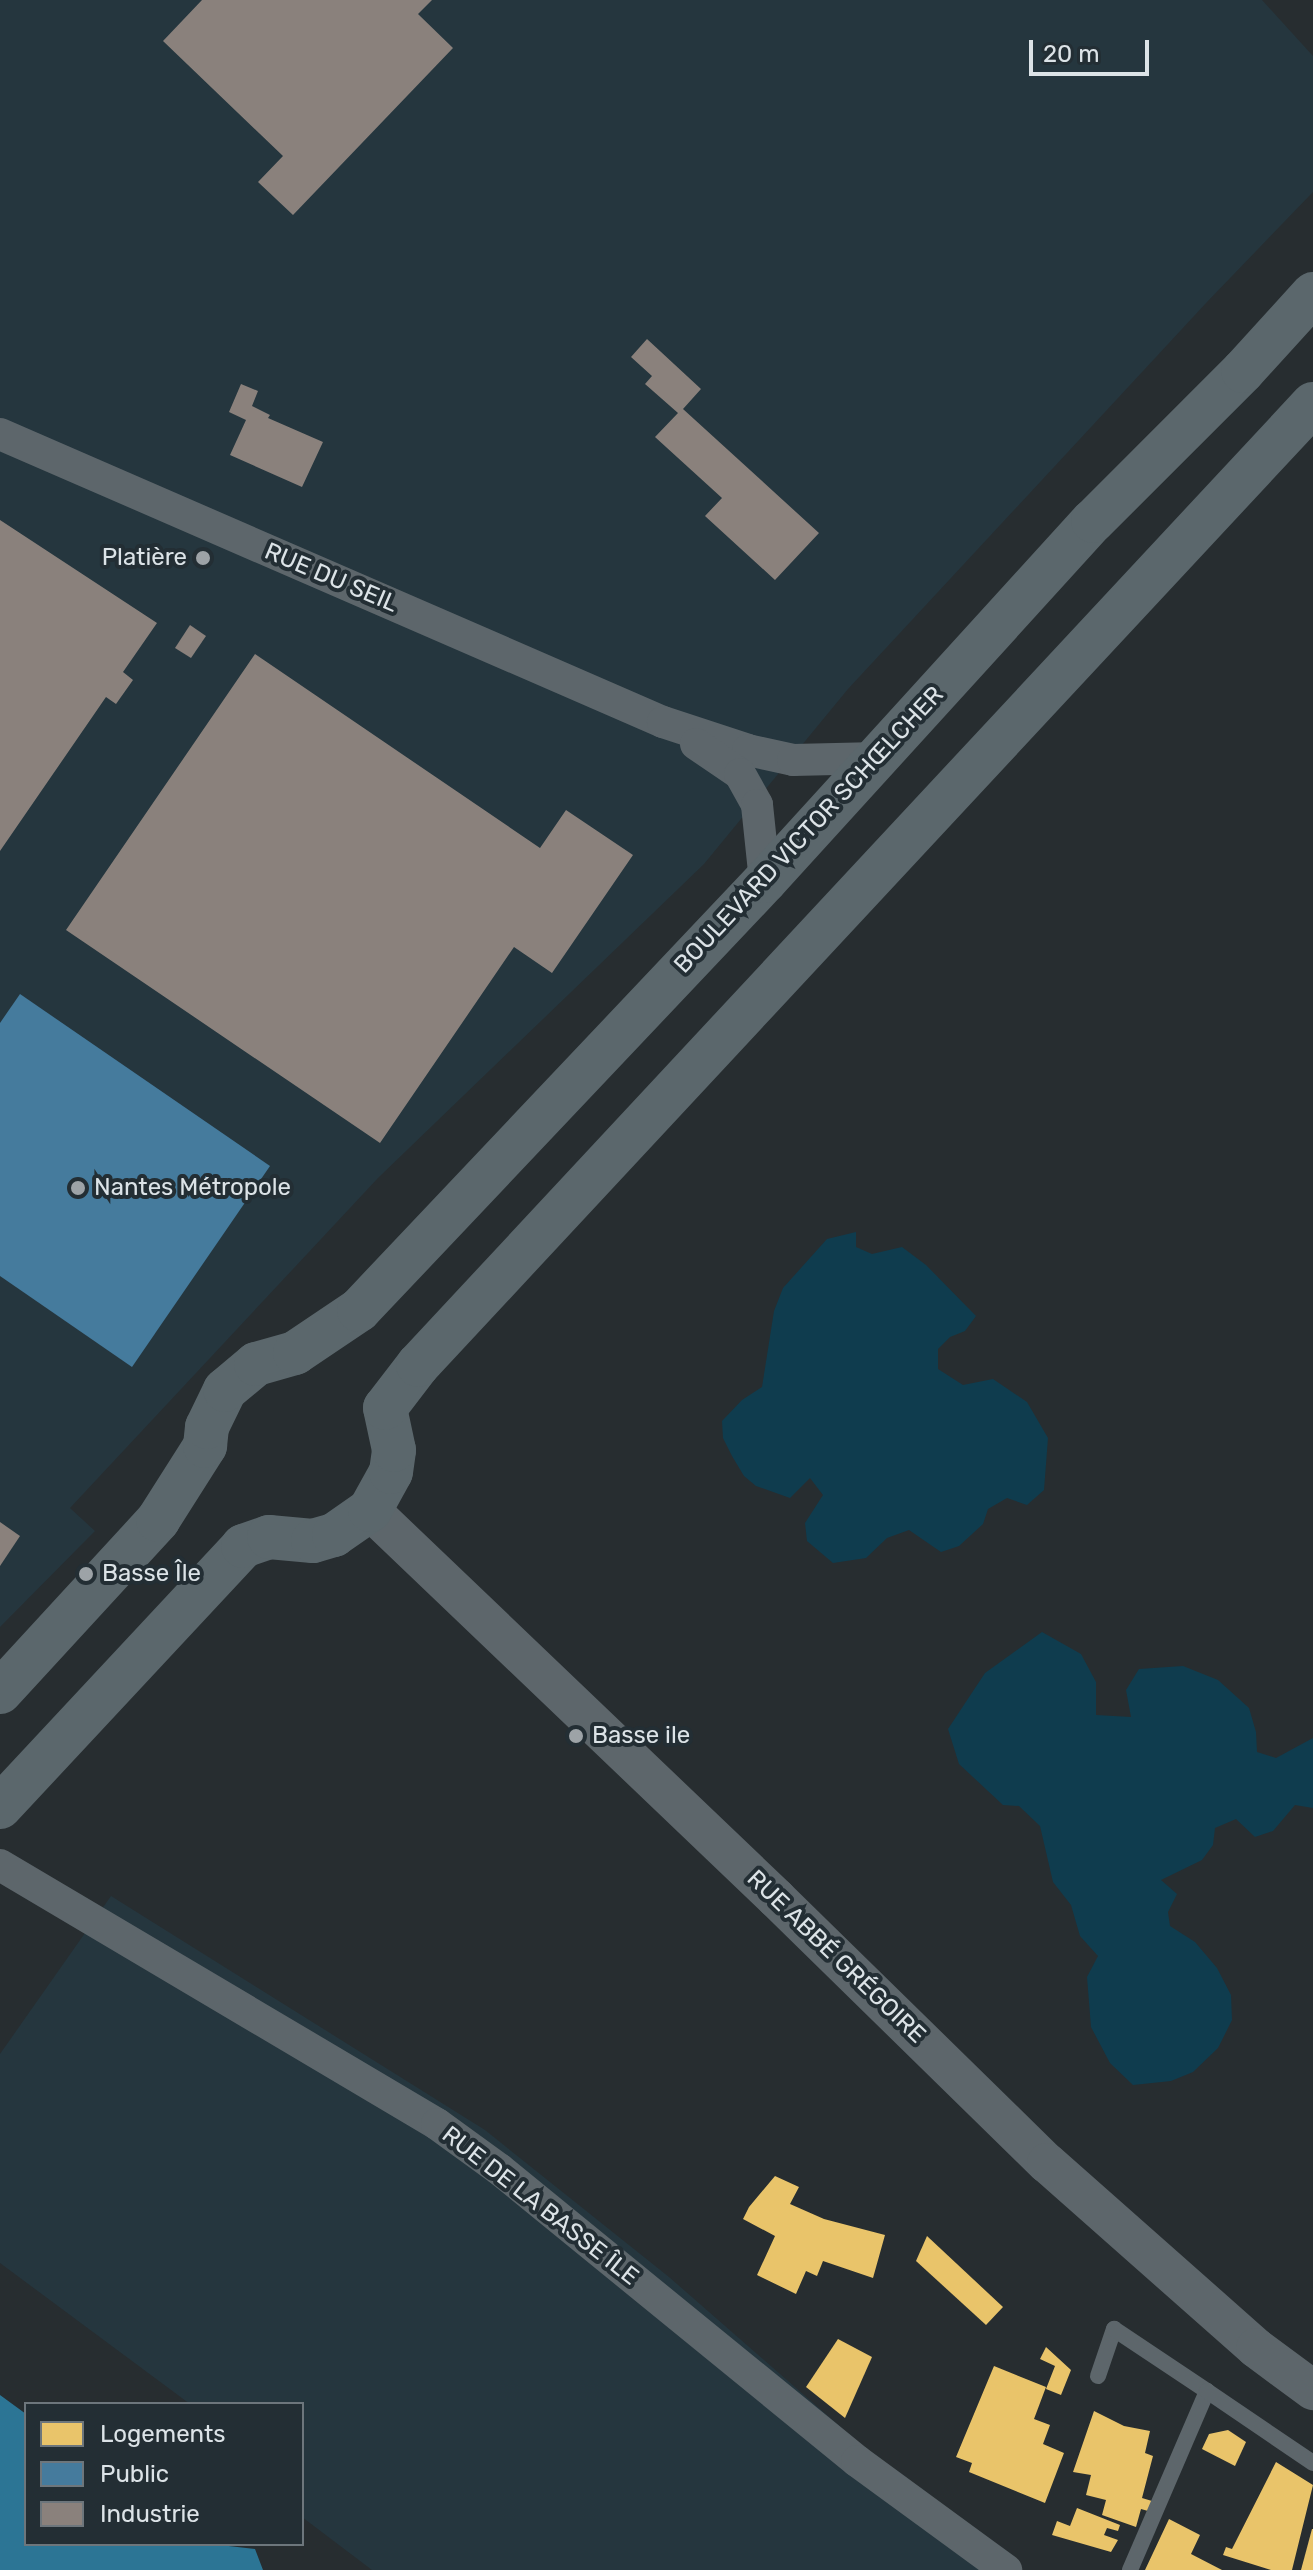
<!DOCTYPE html>
<html>
<head>
<meta charset="utf-8">
<style>
  body { margin:0 }
  #map { position:relative; width:1313px; height:2570px; overflow:hidden; background:#272d30; font-family:Rubik,sans-serif }
  div>[style] { position:absolute }
  [style*='--x'] { left:calc(var(--x)*1px); top:calc(var(--y)*1px); width:calc(var(--w)*1px); rotate:calc(var(--a)*1deg) }
  .built>* { inset:0; background:#25363e }
  .green>* { inset:0; background:#0f3c4e }
  .water>* { inset:0; background:#2c7595 }
  .homes>* { inset:0; background:#e9c46a }
  .public>* { inset:0; background:#457b9d }
  .industry>* { inset:0; background:#8a817c }
  .service>* { height:16px; margin:-8px; padding:0 8px; transform-origin:8px; border-radius:8px; background:#5d666b }
  .minor>* { height:32px; margin:-16px; padding:0 16px; transform-origin:16px; border-radius:16px; background:#5d666b }
  .tertiary>* { height:40px; margin:-20px; padding:0 20px; transform-origin:20px; border-radius:20px; background:#5d666b }
  .primary>* { height:44px; margin:-22px; padding:0 22px; transform-origin:22px; border-radius:22px; background:#5b676c }
  .dots>* { width:22px; height:22px; translate:-50% -50%; box-sizing:border-box; border:4px solid #232e34; border-radius:50% }
  span { translate:-50% -50%; white-space:nowrap; text-align:center; line-height:1.15; -webkit-text-stroke:8px #232e34; paint-order:stroke }
  .poi-label { font-size:24px; color:#dce3e7 }
  .right { translate:-100% -50%; text-align:right }
  .left { translate:0 -50%; text-align:left }
  .street-label { font-size:24px; color:#dce3e7 }
  .legend { position:absolute; left:24px; top:2402px; width:280px; height:144px; box-sizing:border-box; background:#232e34; border:2px solid #6d767c; margin:0; padding:10px 14px; list-style:none; font-size:24px; color:#dce3e7 }
  .legend li { display:flex; align-items:center; gap:16px; height:40px }
  .legend b { width:40px; border:2px solid #6d767c }
  .scale { position:absolute; left:1029px; top:40px; width:120px; height:36px; box-sizing:border-box; border:4px solid #dce3e7; border-top:0; padding-left:10px; font-size:24px; line-height:28px; white-space:nowrap; color:#dce3e7; -webkit-text-stroke:6px #232e34; paint-order:stroke }
</style>
</head>
<body>
<div id="map">
  <div class="built">
    <div style="clip-path:polygon(0 0,1262px 0,1313px 56px,1313px 192px,1207px 302px,848px 689px,704px 864px,378px 1178px,70px 1508px,95px 1531px,0 1627px)"></div>
    <div style="clip-path:polygon(111px 1896px,485px 2130px,669px 2277px,1004px 2570px,372px 2570px,302px 2517px,302px 2404px,190px 2404px,0 2263px,0 2054px)"></div>
  </div>
  <div class="green">
    <div style="clip-path:polygon(856px 1232px,856px 1247px,872px 1254px,902px 1247px,926px 1265px,976px 1316px,965px 1331px,950px 1337px,938px 1349px,938px 1369px,963px 1385px,993px 1379px,1027px 1402px,1048px 1438px,1044px 1490px,1027px 1505px,1007px 1498px,988px 1509px,983px 1524px,959px 1546px,941px 1552px,909px 1530px,887px 1538px,866px 1558px,833px 1563px,807px 1541px,805px 1523px,823px 1495px,810px 1478px,790px 1498px,756px 1486px,744px 1476px,732px 1456px,723px 1438px,722px 1421px,742px 1400px,762px 1387px,774px 1311px,783px 1288px,827px 1239px)"></div>
    <div style="clip-path:polygon(1042px 1632px,1081px 1654px,1096px 1682px,1096px 1715px,1131px 1717px,1126px 1690px,1139px 1669px,1183px 1666px,1218px 1680px,1249px 1708px,1256px 1732px,1257px 1752px,1276px 1758px,1313px 1738px,1313px 1808px,1295px 1805px,1273px 1831px,1255px 1837px,1236px 1819px,1215px 1828px,1213px 1845px,1202px 1860px,1161px 1880px,1177px 1894px,1168px 1912px,1170px 1926px,1195px 1942px,1217px 1968px,1231px 1995px,1232px 2020px,1218px 2048px,1193px 2072px,1171px 2081px,1133px 2085px,1110px 2063px,1091px 2027px,1087px 1977px,1098px 1956px,1080px 1936px,1071px 1905px,1053px 1882px,1040px 1826px,1019px 1806px,1003px 1805px,959px 1764px,948px 1729px,985px 1673px)"></div>
  </div>
  <div class="water">
    <div style="clip-path:polygon(0 2395px,26px 2414px,26px 2544px,211px 2544px,255px 2549px,263px 2570px,0 2570px)"></div>
  </div>
  <div class="homes">
    <div style="clip-path:polygon(775px 2176px,799px 2187px,790px 2204px,824px 2219px,885px 2235px,873px 2278px,823px 2261px,817px 2276px,806px 2271px,796px 2294px,757px 2275px,775px 2236px,743px 2219px,749px 2207px)"></div>
    <div style="clip-path:polygon(927px 2236px,1003px 2307px,986px 2325px,916px 2261px)"></div>
    <div style="clip-path:polygon(838px 2339px,872px 2357px,845px 2418px,806px 2387px)"></div>
    <div style="clip-path:polygon(1046px 2347px,1071px 2370px,1061px 2395px,1046px 2389px,1055px 2366px,1040px 2359px)"></div>
    <div style="clip-path:polygon(994px 2366px,1046px 2387px,1034px 2419px,1050px 2425px,1043px 2444px,1064px 2453px,1045px 2503px,969px 2472px,972px 2463px,956px 2457px)"></div>
    <div style="clip-path:polygon(1094px 2411px,1124px 2426px,1150px 2431px,1145px 2453px,1153px 2456px,1142px 2498px,1152px 2501px,1148px 2511px,1141px 2509px,1136px 2527px,1102px 2515px,1106px 2500px,1086px 2495px,1091px 2475px,1073px 2472px)"></div>
    <div style="clip-path:polygon(1228px 2430px,1246px 2442px,1235px 2466px,1202px 2449px,1209px 2434px)"></div>
    <div style="clip-path:polygon(1276px 2462px,1313px 2485px,1292px 2570px,1271px 2570px,1223px 2555px,1226px 2547px,1232px 2549px)"></div>
    <div style="clip-path:polygon(1077px 2508px,1120px 2525px,1118px 2531px,1107px 2528px,1104px 2535px,1118px 2540px,1111px 2552px,1052px 2535px,1057px 2521px,1070px 2526px)"></div>
    <div style="clip-path:polygon(1169px 2519px,1200px 2535px,1191px 2554px,1222px 2570px,1145px 2570px)"></div>
    <div style="clip-path:polygon(1313px 2529px,1313px 2570px,1301px 2570px,1312px 2529px)"></div>
  </div>
  <div class="public">
    <div style="clip-path:polygon(20px 994px,270px 1166px,132px 1367px,0 1276px,0 1023px)"></div>
  </div>
  <div class="industry">
    <div style="clip-path:polygon(202px 0,432px 0,418px 14px,453px 48px,293px 215px,258px 182px,283px 156px,163px 41px)"></div>
    <div style="clip-path:polygon(647px 339px,701px 389px,683px 409px,819px 533px,775px 580px,705px 516px,722px 498px,655px 437px,678px 413px,645px 384px,652px 376px,631px 357px)"></div>
    <div style="clip-path:polygon(241px 384px,258px 391px,252px 406px,270px 415px,268px 418px,323px 442px,302px 487px,230px 455px,246px 420px,229px 412px)"></div>
    <div style="clip-path:polygon(0 520px,157px 623px,123px 672px,133px 680px,116px 704px,106px 697px,0 851px)"></div>
    <div style="clip-path:polygon(190px 625px,206px 636px,191px 658px,175px 648px)"></div>
    <div style="clip-path:polygon(255px 654px,540px 848px,566px 810px,633px 855px,552px 973px,514px 947px,380px 1143px,66px 930px)"></div>
    <div style="clip-path:polygon(0 1522px,20px 1536px,0 1566px)"></div>
  </div>
  <div class="service">
    <div style="--x:1098;--y:2376;--w:50;--a:-71.2"></div>
    <div style="--x:1114;--y:2329;--w:112;--a:33.7"></div>
    <div style="--x:1130;--y:2570;--w:195;--a:-66.7"></div>
    <div style="--x:1207;--y:2391;--w:128;--a:34.2"></div>
  </div>
  <div class="minor">
    <div style="--x:0;--y:434;--w:723;--a:23.48"></div>
    <div style="--x:663;--y:722;--w:89;--a:18.2"></div>
    <div style="--x:748;--y:750;--w:46;--a:12.5"></div>
    <div style="--x:793;--y:760;--w:85;--a:-1.3"></div>
    <div style="--x:696;--y:744;--w:53;--a:34.3"></div>
    <div style="--x:740;--y:774;--w:35;--a:61"></div>
    <div style="--x:757;--y:805;--w:76;--a:84"></div>
    <div style="--x:0;--y:1865;--w:508;--a:30.65"></div>
    <div style="--x:437;--y:2124;--w:77;--a:36"></div>
    <div style="--x:499;--y:2169;--w:462;--a:39.2"></div>
    <div style="--x:857;--y:2461;--w:185;--a:36.2"></div>
  </div>
  <div class="tertiary">
    <div style="--x:370;--y:1510;--w:562;--a:43.7"></div>
    <div style="--x:776;--y:1898;--w:379;--a:44.4"></div>
    <div style="--x:1047;--y:2163;--w:279;--a:41.5"></div>
    <div style="--x:1256;--y:2348;--w:71;--a:36.4"></div>
  </div>
  <div class="primary">
    <div style="--x:0;--y:1692;--w:234;--a:-47.4"></div>
    <div style="--x:158;--y:1520;--w:88;--a:-57.6"></div>
    <div style="--x:205;--y:1446;--w:19;--a:-84"></div>
    <div style="--x:207;--y:1427;--w:41;--a:-64.1"></div>
    <div style="--x:225;--y:1390;--w:40;--a:-40"></div>
    <div style="--x:256;--y:1364;--w:41;--a:-15.8"></div>
    <div style="--x:295;--y:1353;--w:77;--a:-33.9"></div>
    <div style="--x:359;--y:1310;--w:591;--a:-46.58"></div>
    <div style="--x:765;--y:881;--w:487;--a:-47.7"></div>
    <div style="--x:1093;--y:521;--w:212;--a:-45"></div>
    <div style="--x:1243;--y:371;--w:104;--a:-47.7"></div>
    <div style="--x:0;--y:1807;--w:357;--a:-47"></div>
    <div style="--x:243;--y:1546;--w:28;--a:-19"></div>
    <div style="--x:269;--y:1537;--w:44;--a:5.2"></div>
    <div style="--x:313;--y:1541;--w:22;--a:-16"></div>
    <div style="--x:334;--y:1535;--w:44;--a:-34.8"></div>
    <div style="--x:370;--y:1510;--w:43;--a:-61.1"></div>
    <div style="--x:391;--y:1472;--w:22;--a:-82"></div>
    <div style="--x:394;--y:1450;--w:43;--a:-102.1"></div>
    <div style="--x:385;--y:1408;--w:54;--a:-52.5"></div>
    <div style="--x:418;--y:1365;--w:1313;--a:-47.04"></div>
  </div>
  <div class="dots">
    <div style="left:203px;top:558px;background:#9da3a7"></div>
    <div style="left:78px;top:1188px;background:#9da3a7"></div>
    <div style="left:86px;top:1574px;background:#9da3a7"></div>
    <div style="left:576px;top:1736px;background:#9da3a7"></div>
  </div>
  <div class="poi-label">
    <span class="right" style="left:187px;top:558px">Platière</span>
    <span class="left" style="left:94px;top:1188px">Nantes Métropole</span>
    <span class="left" style="left:102px;top:1574px">Basse Île</span>
    <span class="left" style="left:592px;top:1736px">Basse ile</span>
  </div>
  <div class="street-label">
    <span style="left:331px;top:578px;rotate:23deg">RUE DU SEIL</span>
    <span style="left:809px;top:830px;rotate:-47deg">BOULEVARD VICTOR SCHŒLCHER</span>
    <span style="left:836px;top:1957px;rotate:44deg">RUE ABBÉ GRÉGOIRE</span>
    <span style="left:540px;top:2206px;rotate:38deg">RUE DE LA BASSE ÎLE</span>
  </div>
  <ul class="legend">
  <li><b style="height:22px;background:#e9c46a"></b>Logements</li>
  <li><b style="height:22px;background:#457b9d"></b>Public</li>
  <li><b style="height:22px;background:#8a817c"></b>Industrie</li>
  </ul>
  <div class="scale">20 m</div>
</div>
</body>
</html>
